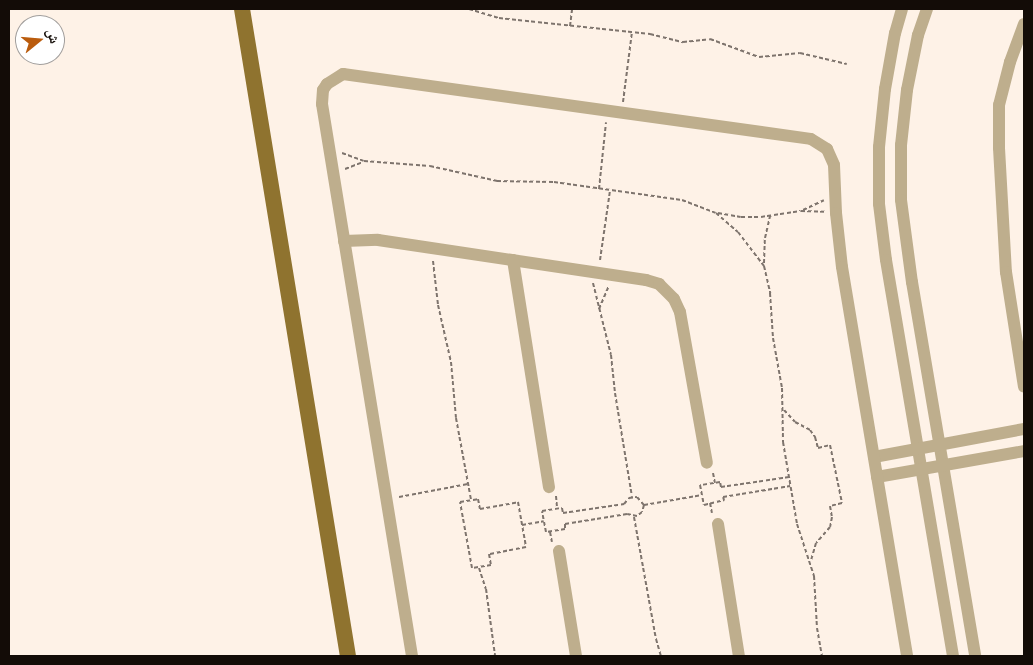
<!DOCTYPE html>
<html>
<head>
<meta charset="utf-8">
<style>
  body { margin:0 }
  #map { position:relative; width:1033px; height:665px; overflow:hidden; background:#fef2e7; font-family:"Playfair Display","Noto Naskh Arabic",serif }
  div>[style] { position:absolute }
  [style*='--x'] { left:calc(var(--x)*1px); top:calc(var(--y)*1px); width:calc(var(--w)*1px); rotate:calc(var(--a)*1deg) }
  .path>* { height:2px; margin-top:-1px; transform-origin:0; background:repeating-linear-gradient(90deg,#7e746d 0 4px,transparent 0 6.5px) }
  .minor>* { height:12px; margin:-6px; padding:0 6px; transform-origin:6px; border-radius:6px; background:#beae8d }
  .major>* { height:16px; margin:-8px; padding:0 8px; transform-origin:8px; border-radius:8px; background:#8f732f }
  span { translate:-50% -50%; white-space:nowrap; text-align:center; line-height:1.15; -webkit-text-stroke:4px #fff; paint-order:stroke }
  .frame { position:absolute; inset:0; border:10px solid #130c07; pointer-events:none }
  .north { position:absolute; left:15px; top:15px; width:50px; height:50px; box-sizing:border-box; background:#fff; border:1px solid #a19e9c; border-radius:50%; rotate:73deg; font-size:14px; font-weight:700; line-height:20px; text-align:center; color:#130c07 }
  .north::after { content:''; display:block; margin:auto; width:18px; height:22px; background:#ba5c0e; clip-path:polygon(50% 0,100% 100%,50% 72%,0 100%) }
</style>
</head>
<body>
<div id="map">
  <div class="path">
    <div style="--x:409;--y:9;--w:24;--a:0"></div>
    <div style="--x:469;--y:9;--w:31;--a:17"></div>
    <div style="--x:499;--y:18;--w:152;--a:6"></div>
    <div style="--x:650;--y:34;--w:34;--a:14"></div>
    <div style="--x:683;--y:42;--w:27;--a:-6"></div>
    <div style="--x:710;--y:39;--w:52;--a:20.2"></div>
    <div style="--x:759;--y:57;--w:41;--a:-5.6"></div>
    <div style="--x:800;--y:53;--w:48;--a:13.2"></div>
    <div style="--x:570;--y:26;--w:17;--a:-83"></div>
    <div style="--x:623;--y:102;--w:71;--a:-82.7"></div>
    <div style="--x:342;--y:153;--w:23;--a:20"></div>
    <div style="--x:364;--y:161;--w:66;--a:4.3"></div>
    <div style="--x:430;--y:166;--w:69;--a:12.6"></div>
    <div style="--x:497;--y:181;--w:57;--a:1"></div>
    <div style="--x:554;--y:182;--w:129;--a:8"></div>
    <div style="--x:682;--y:200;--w:36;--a:21"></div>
    <div style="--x:716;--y:213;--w:29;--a:41"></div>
    <div style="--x:738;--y:232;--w:43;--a:52.6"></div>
    <div style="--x:764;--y:266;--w:28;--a:77"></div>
    <div style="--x:770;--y:293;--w:45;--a:86.2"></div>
    <div style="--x:773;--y:338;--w:51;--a:79.8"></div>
    <div style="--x:782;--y:388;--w:54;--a:88.9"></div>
    <div style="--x:783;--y:442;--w:83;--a:80.3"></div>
    <div style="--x:797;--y:524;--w:55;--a:71.9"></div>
    <div style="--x:814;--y:576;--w:52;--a:86.7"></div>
    <div style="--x:817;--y:628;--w:28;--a:80"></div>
    <div style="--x:345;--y:169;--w:19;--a:-21"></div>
    <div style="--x:599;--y:189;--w:67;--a:-84"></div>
    <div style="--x:803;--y:210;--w:23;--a:-25"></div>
    <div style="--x:718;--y:213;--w:23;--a:10"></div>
    <div style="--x:741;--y:217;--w:20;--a:0"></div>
    <div style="--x:761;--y:217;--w:40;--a:-8.5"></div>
    <div style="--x:801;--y:211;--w:24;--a:2"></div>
    <div style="--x:600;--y:260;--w:70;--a:-81.8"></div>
    <div style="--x:433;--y:261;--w:44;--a:83.5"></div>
    <div style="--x:438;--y:305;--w:58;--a:77.2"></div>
    <div style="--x:451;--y:362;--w:56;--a:84.9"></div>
    <div style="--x:456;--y:418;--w:83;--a:79.6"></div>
    <div style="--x:764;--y:263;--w:25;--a:-88"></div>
    <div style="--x:765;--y:238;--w:23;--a:-77"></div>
    <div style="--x:593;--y:283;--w:74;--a:76"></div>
    <div style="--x:611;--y:355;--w:38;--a:84"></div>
    <div style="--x:615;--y:393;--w:105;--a:80.7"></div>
    <div style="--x:599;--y:309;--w:25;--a:-67"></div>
    <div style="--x:784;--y:410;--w:16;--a:47"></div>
    <div style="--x:795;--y:422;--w:17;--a:28"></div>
    <div style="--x:810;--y:430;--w:9;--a:54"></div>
    <div style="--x:815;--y:437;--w:11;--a:75"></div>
    <div style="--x:818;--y:448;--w:12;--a:-14"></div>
    <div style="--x:830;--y:445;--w:59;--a:78.3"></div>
    <div style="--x:842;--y:503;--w:12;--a:166"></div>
    <div style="--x:830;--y:506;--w:11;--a:80"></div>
    <div style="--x:832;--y:517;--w:10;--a:101"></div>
    <div style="--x:830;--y:527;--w:21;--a:131"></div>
    <div style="--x:816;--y:543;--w:18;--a:106"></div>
    <div style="--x:713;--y:473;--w:10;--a:79"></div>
    <div style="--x:789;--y:477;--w:69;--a:171.6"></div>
    <div style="--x:721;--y:487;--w:5;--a:-101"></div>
    <div style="--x:720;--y:482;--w:20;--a:171"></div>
    <div style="--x:700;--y:485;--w:20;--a:79"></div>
    <div style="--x:704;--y:505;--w:21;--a:-14"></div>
    <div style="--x:724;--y:500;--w:3;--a:-108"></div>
    <div style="--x:723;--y:497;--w:68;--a:-9.3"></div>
    <div style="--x:556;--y:496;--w:12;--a:85"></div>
    <div style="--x:399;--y:497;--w:70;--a:-10.7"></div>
    <div style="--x:637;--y:497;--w:11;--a:49"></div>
    <div style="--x:644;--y:505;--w:7;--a:106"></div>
    <div style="--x:642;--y:512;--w:6;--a:141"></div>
    <div style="--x:637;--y:516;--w:10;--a:-169"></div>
    <div style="--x:627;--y:514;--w:63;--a:170.8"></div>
    <div style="--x:565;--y:524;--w:5;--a:90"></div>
    <div style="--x:565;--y:529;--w:19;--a:171"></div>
    <div style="--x:546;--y:532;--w:21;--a:-101"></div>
    <div style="--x:542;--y:511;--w:20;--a:-9"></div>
    <div style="--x:562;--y:508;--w:5;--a:79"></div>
    <div style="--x:563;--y:513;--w:62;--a:-8.4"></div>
    <div style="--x:624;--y:504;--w:8;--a:-50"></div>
    <div style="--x:629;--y:498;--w:8;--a:-7"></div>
    <div style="--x:478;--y:499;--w:10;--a:79"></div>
    <div style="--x:480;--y:509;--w:39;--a:-10"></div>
    <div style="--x:518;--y:502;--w:46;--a:79.9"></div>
    <div style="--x:526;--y:547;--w:38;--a:169"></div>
    <div style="--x:489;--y:554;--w:11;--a:80"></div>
    <div style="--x:491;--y:565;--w:19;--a:171"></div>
    <div style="--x:472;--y:568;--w:67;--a:-100.3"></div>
    <div style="--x:460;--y:502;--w:18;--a:-9"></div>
    <div style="--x:710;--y:503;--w:10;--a:79"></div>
    <div style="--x:644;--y:505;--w:59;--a:-9.8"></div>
    <div style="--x:634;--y:517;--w:124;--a:79.8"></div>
    <div style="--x:656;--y:639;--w:18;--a:74"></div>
    <div style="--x:522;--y:525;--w:22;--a:-10"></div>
    <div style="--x:550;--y:532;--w:10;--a:79"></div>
    <div style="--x:479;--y:568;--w:22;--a:72"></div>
    <div style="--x:486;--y:589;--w:68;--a:82.3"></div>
  </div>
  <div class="minor">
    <div style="--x:902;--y:9;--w:25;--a:106"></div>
    <div style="--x:895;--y:33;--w:57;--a:100.1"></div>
    <div style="--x:885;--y:89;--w:58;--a:95.9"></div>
    <div style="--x:879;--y:147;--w:57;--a:90"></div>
    <div style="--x:879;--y:204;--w:56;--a:82.9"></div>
    <div style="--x:886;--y:260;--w:402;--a:80.4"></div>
    <div style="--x:927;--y:9;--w:28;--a:109"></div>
    <div style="--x:918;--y:35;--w:56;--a:101.3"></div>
    <div style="--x:907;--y:90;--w:55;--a:96.2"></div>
    <div style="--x:901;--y:145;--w:55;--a:90"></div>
    <div style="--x:901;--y:200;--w:83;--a:82.4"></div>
    <div style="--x:912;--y:282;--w:379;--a:80.4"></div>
    <div style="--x:1024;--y:24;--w:40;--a:110.2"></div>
    <div style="--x:1010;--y:62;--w:44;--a:104.3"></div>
    <div style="--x:999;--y:105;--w:43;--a:90"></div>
    <div style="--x:999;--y:148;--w:124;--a:86.8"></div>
    <div style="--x:1006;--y:272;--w:116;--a:81.1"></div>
    <div style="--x:344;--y:241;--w:34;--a:-2"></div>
    <div style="--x:378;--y:240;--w:271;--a:8.5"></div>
    <div style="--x:646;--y:280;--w:14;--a:17"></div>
    <div style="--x:659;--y:284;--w:21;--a:45"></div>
    <div style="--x:674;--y:299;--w:14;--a:65"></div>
    <div style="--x:680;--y:312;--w:153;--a:79.9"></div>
    <div style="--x:513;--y:260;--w:230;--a:81"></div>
    <div style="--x:874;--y:457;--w:153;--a:-10.6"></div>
    <div style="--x:877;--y:477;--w:149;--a:-10"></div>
    <div style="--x:718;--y:524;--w:134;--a:81"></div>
    <div style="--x:559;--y:551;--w:106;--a:80.8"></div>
    <div style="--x:412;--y:656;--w:559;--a:-99.26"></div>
    <div style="--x:322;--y:104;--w:14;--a:-86"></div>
    <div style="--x:323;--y:90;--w:7;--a:-56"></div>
    <div style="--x:327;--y:84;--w:19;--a:-32"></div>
    <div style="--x:343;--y:74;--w:472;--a:7.9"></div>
    <div style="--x:811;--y:139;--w:19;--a:32"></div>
    <div style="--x:827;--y:149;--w:17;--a:66"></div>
    <div style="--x:834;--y:165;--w:48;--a:87.6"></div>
    <div style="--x:836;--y:213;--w:54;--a:83.7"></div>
    <div style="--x:842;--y:267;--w:394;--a:80.5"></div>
  </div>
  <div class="major">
    <div style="--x:242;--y:9;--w:656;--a:80.7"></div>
  </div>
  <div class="frame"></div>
  <div class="north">ش</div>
</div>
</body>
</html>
